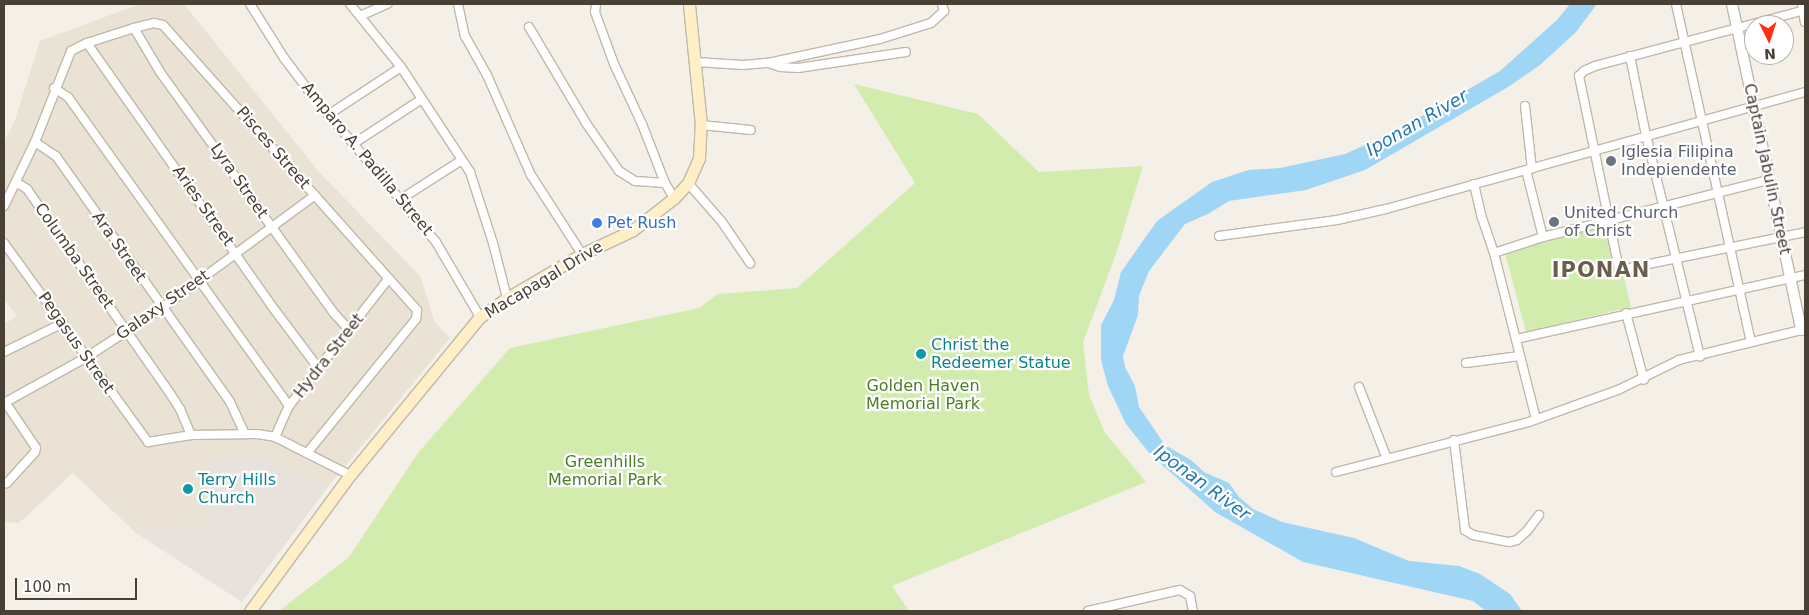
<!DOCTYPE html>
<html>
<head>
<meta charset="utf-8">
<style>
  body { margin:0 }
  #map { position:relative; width:1809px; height:615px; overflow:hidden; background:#f5f0e7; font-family:"DejaVu Sans",sans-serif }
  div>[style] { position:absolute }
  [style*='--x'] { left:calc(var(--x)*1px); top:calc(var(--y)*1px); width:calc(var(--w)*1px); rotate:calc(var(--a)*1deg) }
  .residential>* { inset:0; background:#e9e2d5 }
  .industrial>* { inset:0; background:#e7e2dc }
  .green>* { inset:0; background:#d2ecad }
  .water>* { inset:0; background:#9fd6f6 }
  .roads { filter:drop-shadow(1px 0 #c1b8a9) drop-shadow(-1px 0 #c1b8a9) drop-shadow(0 1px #c1b8a9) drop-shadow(0 -1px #c1b8a9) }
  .minor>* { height:8px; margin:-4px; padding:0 4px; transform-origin:4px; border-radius:4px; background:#fff }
  .tertiary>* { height:10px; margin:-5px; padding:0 5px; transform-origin:5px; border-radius:5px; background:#fff }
  .secondary>* { height:11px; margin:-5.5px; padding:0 5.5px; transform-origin:5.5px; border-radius:5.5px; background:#ffefc7 }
  .dots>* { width:14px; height:14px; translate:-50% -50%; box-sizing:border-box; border:2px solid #fff; border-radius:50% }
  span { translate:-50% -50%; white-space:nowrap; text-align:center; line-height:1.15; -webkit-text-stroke:4.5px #fff; paint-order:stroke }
  .street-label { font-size:16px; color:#484035 }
  .worship-label { font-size:16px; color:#5b616d }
  .left { translate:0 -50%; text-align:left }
  .shop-label { font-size:16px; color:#366cbe }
  .culture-label { font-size:16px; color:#0d838f }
  .park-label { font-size:16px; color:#4a7f24 }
  .water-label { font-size:18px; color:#2478ac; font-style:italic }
  .district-label { font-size:21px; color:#6c5e4c; font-weight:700; letter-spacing:1px }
  .frame { position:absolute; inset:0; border:5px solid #484035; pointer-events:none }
  .north { position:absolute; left:1744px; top:15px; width:50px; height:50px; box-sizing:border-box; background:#fff; border:1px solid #b6b3ae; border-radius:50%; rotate:176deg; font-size:14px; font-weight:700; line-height:20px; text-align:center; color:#484035 }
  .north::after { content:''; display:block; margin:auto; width:18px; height:22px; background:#ff2e14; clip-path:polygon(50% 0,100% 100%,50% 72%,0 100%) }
  .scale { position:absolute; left:15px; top:578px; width:122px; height:22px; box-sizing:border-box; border:2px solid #484035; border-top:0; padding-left:6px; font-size:15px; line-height:18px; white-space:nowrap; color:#484035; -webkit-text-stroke:4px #fff; paint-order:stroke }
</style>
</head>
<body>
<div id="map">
  <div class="residential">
    <div style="clip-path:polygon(140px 4px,184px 4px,320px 173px,421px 277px,434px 321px,450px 338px,328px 487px,295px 469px,263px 457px,207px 461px,212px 524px,136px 533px,73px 473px,19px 523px,4px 522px,4px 324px,17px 316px,4px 299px,4px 141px,14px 123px,40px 41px)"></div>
  </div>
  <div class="industrial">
    <div style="clip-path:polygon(263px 457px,295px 469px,328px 487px,242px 602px,136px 533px,212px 524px,207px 461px)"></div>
  </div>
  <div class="green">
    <div style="clip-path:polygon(854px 84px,978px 114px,1039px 172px,1143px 166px,1116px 254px,1083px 342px,1089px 395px,1105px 433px,1146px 482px,892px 586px,909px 611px,279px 611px,349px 557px,418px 453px,510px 348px,699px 308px,718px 294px,797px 288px,915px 183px)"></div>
    <div style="clip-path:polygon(1611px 224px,1631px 307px,1526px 332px,1505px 253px)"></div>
  </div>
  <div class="water">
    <div style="clip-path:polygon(1570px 4px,1597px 4px,1576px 32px,1540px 65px,1508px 87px,1365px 170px,1306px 190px,1229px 201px,1208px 214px,1185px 224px,1149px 271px,1139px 296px,1138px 315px,1123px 356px,1125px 367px,1135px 386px,1139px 407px,1165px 445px,1191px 460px,1204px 472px,1229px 483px,1239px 497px,1253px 509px,1282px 522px,1354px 538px,1409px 561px,1459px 566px,1480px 574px,1510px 594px,1522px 611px,1486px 611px,1473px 601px,1303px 562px,1215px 512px,1150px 454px,1126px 424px,1108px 386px,1101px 360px,1101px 325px,1114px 300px,1121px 272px,1157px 221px,1212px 182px,1248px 170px,1280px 168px,1345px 154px,1394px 132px,1500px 71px,1557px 20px)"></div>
  </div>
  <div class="roads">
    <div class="minor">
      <div style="--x:250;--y:4;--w:64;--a:57.8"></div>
      <div style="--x:284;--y:58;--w:40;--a:53"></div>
      <div style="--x:308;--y:90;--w:199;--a:49.9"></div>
      <div style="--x:436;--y:242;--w:87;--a:59.6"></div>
      <div style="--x:350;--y:4;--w:81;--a:51"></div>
      <div style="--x:401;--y:67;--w:126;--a:56.7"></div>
      <div style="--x:470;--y:172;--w:75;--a:72.1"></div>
      <div style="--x:493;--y:243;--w:57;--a:75.7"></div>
      <div style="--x:458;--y:4;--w:33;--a:78"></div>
      <div style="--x:465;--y:36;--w:45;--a:60.6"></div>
      <div style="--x:487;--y:75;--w:109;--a:66.3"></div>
      <div style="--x:531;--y:175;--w:94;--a:57.2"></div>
      <div style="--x:1676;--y:4;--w:346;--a:77.5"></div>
      <div style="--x:1802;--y:4;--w:18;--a:81"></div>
      <div style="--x:596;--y:5;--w:7;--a:98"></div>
      <div style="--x:595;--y:12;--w:55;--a:69.9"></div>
      <div style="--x:614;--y:64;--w:66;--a:65"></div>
      <div style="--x:642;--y:124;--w:63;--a:68.7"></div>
      <div style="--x:1805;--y:10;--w:217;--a:165.1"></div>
      <div style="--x:1595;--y:66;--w:12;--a:156"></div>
      <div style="--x:1584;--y:71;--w:7;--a:135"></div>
      <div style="--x:1579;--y:76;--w:198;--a:78.3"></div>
      <div style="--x:1619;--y:270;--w:190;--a:-11.5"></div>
      <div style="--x:360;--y:16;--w:30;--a:-24"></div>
      <div style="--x:529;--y:27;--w:112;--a:59.3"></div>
      <div style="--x:586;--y:123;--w:58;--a:55.5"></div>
      <div style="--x:619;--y:171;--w:19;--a:32"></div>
      <div style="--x:635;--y:181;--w:30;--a:4"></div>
      <div style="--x:665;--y:183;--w:17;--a:59"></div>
      <div style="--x:134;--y:28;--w:51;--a:59.4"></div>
      <div style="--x:160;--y:72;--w:296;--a:54.2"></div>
      <div style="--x:333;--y:312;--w:24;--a:48"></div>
      <div style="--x:87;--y:43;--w:320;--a:54.9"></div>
      <div style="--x:271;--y:305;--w:80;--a:53.1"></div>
      <div style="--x:1630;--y:56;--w:81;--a:78.6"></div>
      <div style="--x:1646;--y:135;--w:228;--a:76.3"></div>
      <div style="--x:696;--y:62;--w:47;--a:3.7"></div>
      <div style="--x:743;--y:65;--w:25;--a:-5"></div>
      <div style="--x:768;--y:63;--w:115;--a:-12.1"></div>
      <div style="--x:880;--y:39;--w:53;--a:-17.4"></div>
      <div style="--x:931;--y:23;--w:18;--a:-43"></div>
      <div style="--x:944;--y:11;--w:7;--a:-106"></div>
      <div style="--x:768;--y:63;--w:13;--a:18"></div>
      <div style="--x:780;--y:67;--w:18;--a:3"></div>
      <div style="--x:798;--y:68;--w:109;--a:-8.4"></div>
      <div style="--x:54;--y:88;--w:17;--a:33"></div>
      <div style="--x:68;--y:97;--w:380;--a:54.4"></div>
      <div style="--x:1525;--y:106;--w:63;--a:83.7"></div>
      <div style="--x:328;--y:115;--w:87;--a:-33.3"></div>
      <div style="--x:701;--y:125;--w:50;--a:5.7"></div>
      <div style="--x:35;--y:142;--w:25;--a:34"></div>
      <div style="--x:56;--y:156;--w:301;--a:54.7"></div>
      <div style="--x:230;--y:402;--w:35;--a:65"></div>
      <div style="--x:353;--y:144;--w:82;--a:-33.1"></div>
      <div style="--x:1526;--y:170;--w:69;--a:75.8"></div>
      <div style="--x:17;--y:183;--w:12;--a:31"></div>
      <div style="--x:27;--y:189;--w:251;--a:55"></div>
      <div style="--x:171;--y:395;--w:17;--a:57"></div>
      <div style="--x:180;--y:409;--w:28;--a:67"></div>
      <div style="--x:688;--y:183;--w:52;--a:48.9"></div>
      <div style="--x:722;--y:222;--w:50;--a:55.7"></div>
      <div style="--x:1474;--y:184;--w:32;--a:77"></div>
      <div style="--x:1481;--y:215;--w:40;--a:71.1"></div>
      <div style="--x:1494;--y:253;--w:171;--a:75.8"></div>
      <div style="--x:401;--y:199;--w:72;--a:-32.6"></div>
      <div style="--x:4;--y:206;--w:71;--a:-64.2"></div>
      <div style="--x:35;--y:142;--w:98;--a:-68.4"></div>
      <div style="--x:71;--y:51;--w:18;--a:-27"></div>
      <div style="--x:87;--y:43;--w:49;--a:-17.7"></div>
      <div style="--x:134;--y:28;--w:21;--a:-14"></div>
      <div style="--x:154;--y:23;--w:9;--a:13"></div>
      <div style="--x:163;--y:25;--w:382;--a:48.3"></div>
      <div style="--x:417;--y:310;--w:9;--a:96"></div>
      <div style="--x:416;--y:319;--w:173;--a:129.1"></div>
      <div style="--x:1219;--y:236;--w:119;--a:-7.7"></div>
      <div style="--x:1337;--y:220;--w:50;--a:-12.7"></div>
      <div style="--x:1386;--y:209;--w:435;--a:-15.6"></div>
      <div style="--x:4;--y:243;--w:246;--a:54.1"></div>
      <div style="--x:148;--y:442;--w:44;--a:-9.2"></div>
      <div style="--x:191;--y:435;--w:66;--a:-0.9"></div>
      <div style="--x:257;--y:434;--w:18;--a:9"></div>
      <div style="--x:275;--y:437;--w:84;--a:26.9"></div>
      <div style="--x:1494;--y:253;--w:52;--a:-18.1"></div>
      <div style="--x:1543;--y:237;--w:233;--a:-14.2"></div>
      <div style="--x:1626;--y:313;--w:69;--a:75"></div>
      <div style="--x:1516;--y:339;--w:296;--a:-12.5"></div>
      <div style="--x:4;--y:352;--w:66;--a:-26.2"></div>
      <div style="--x:1466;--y:363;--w:54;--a:-7.4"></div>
      <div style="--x:1359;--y:387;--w:77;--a:68.7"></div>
      <div style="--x:5;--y:402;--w:55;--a:56"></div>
      <div style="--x:36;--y:448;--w:4;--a:104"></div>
      <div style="--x:35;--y:452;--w:42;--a:132.1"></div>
      <div style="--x:4;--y:403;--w:95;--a:-29"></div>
      <div style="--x:87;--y:357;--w:90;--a:-33.2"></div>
      <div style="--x:162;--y:308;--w:190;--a:-36.4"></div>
      <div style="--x:275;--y:437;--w:34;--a:-66"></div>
      <div style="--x:289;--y:406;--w:162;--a:-52"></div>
      <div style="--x:1454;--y:440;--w:91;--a:83"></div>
      <div style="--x:1465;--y:530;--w:9;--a:32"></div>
      <div style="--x:1473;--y:535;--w:37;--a:11"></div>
      <div style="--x:1509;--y:542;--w:8;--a:-14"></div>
      <div style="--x:1517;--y:540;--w:13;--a:-42"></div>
      <div style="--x:1527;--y:531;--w:20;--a:-53"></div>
      <div style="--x:1336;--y:472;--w:199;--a:-14.5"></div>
      <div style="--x:1529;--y:422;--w:95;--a:-19.8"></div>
      <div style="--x:1618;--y:390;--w:68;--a:-26.2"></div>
      <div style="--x:1679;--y:360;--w:126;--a:-13.8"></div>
      <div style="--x:1088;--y:611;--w:94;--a:-12.9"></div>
      <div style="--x:1180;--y:590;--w:12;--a:31"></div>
      <div style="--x:1190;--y:596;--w:15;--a:79"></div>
    </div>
    <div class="tertiary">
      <div style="--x:1732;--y:4;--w:333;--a:78"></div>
      <div style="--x:1801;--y:330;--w:4;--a:-14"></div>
    </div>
    <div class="secondary">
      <div style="--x:250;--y:611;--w:169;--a:-53.7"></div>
      <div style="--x:350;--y:475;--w:205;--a:-50.6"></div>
      <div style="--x:480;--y:317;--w:33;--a:-35"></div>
      <div style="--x:507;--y:298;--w:87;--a:-30.4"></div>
      <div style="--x:582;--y:254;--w:56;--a:-25.2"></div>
      <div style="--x:633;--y:230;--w:52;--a:-38"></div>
      <div style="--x:674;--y:198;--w:21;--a:-47"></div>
      <div style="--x:688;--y:183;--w:27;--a:-66"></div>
      <div style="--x:699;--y:158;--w:33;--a:-87"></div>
      <div style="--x:701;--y:125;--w:122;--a:-95.7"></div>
    </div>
  </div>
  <div class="dots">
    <div style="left:1611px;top:161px;background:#6b7280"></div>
    <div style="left:1554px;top:222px;background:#6b7280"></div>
    <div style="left:597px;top:223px;background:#3f7fe0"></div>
    <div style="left:921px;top:354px;background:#0f9aa8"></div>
    <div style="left:188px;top:489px;background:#0f9aa8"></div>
  </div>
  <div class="street-label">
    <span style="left:273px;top:148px;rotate:49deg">Pisces Street</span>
    <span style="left:367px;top:159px;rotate:50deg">Amparo A. Padilla Street</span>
    <span style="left:1767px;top:169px;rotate:78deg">Captain Jabulin Street</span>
    <span style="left:239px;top:181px;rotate:55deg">Lyra Street</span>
    <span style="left:203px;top:206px;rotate:55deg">Aries Street</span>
    <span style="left:119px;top:247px;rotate:55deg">Ara Street</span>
    <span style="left:74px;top:256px;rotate:55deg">Columba Street</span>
    <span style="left:544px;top:280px;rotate:-31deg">Macapagal Drive</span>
    <span style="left:163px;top:305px;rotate:-35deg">Galaxy Street</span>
    <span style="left:76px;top:343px;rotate:55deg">Pegasus Street</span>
    <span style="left:329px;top:356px;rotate:-52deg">Hydra Street</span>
  </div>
  <div class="worship-label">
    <span class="left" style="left:1621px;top:161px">Iglesia Filipina<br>Indepiendente</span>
    <span class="left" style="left:1564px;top:222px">United Church<br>of Christ</span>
  </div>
  <div class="shop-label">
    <span class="left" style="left:607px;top:223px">Pet Rush</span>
  </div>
  <div class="culture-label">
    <span class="left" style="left:931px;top:354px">Christ the<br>Redeemer Statue</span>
    <span class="left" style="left:198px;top:489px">Terry Hills<br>Church</span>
  </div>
  <div class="park-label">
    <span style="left:923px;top:395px">Golden Haven<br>Memorial Park</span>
    <span style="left:605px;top:471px">Greenhills<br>Memorial Park</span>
  </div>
  <div class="water-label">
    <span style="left:1417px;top:123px;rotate:-30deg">Iponan River</span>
    <span style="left:1202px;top:483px;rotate:36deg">Iponan River</span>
  </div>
  <div class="district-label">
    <span style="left:1601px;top:270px">IPONAN</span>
  </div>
  <div class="frame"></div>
  <div class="north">N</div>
  <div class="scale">100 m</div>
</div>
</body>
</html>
